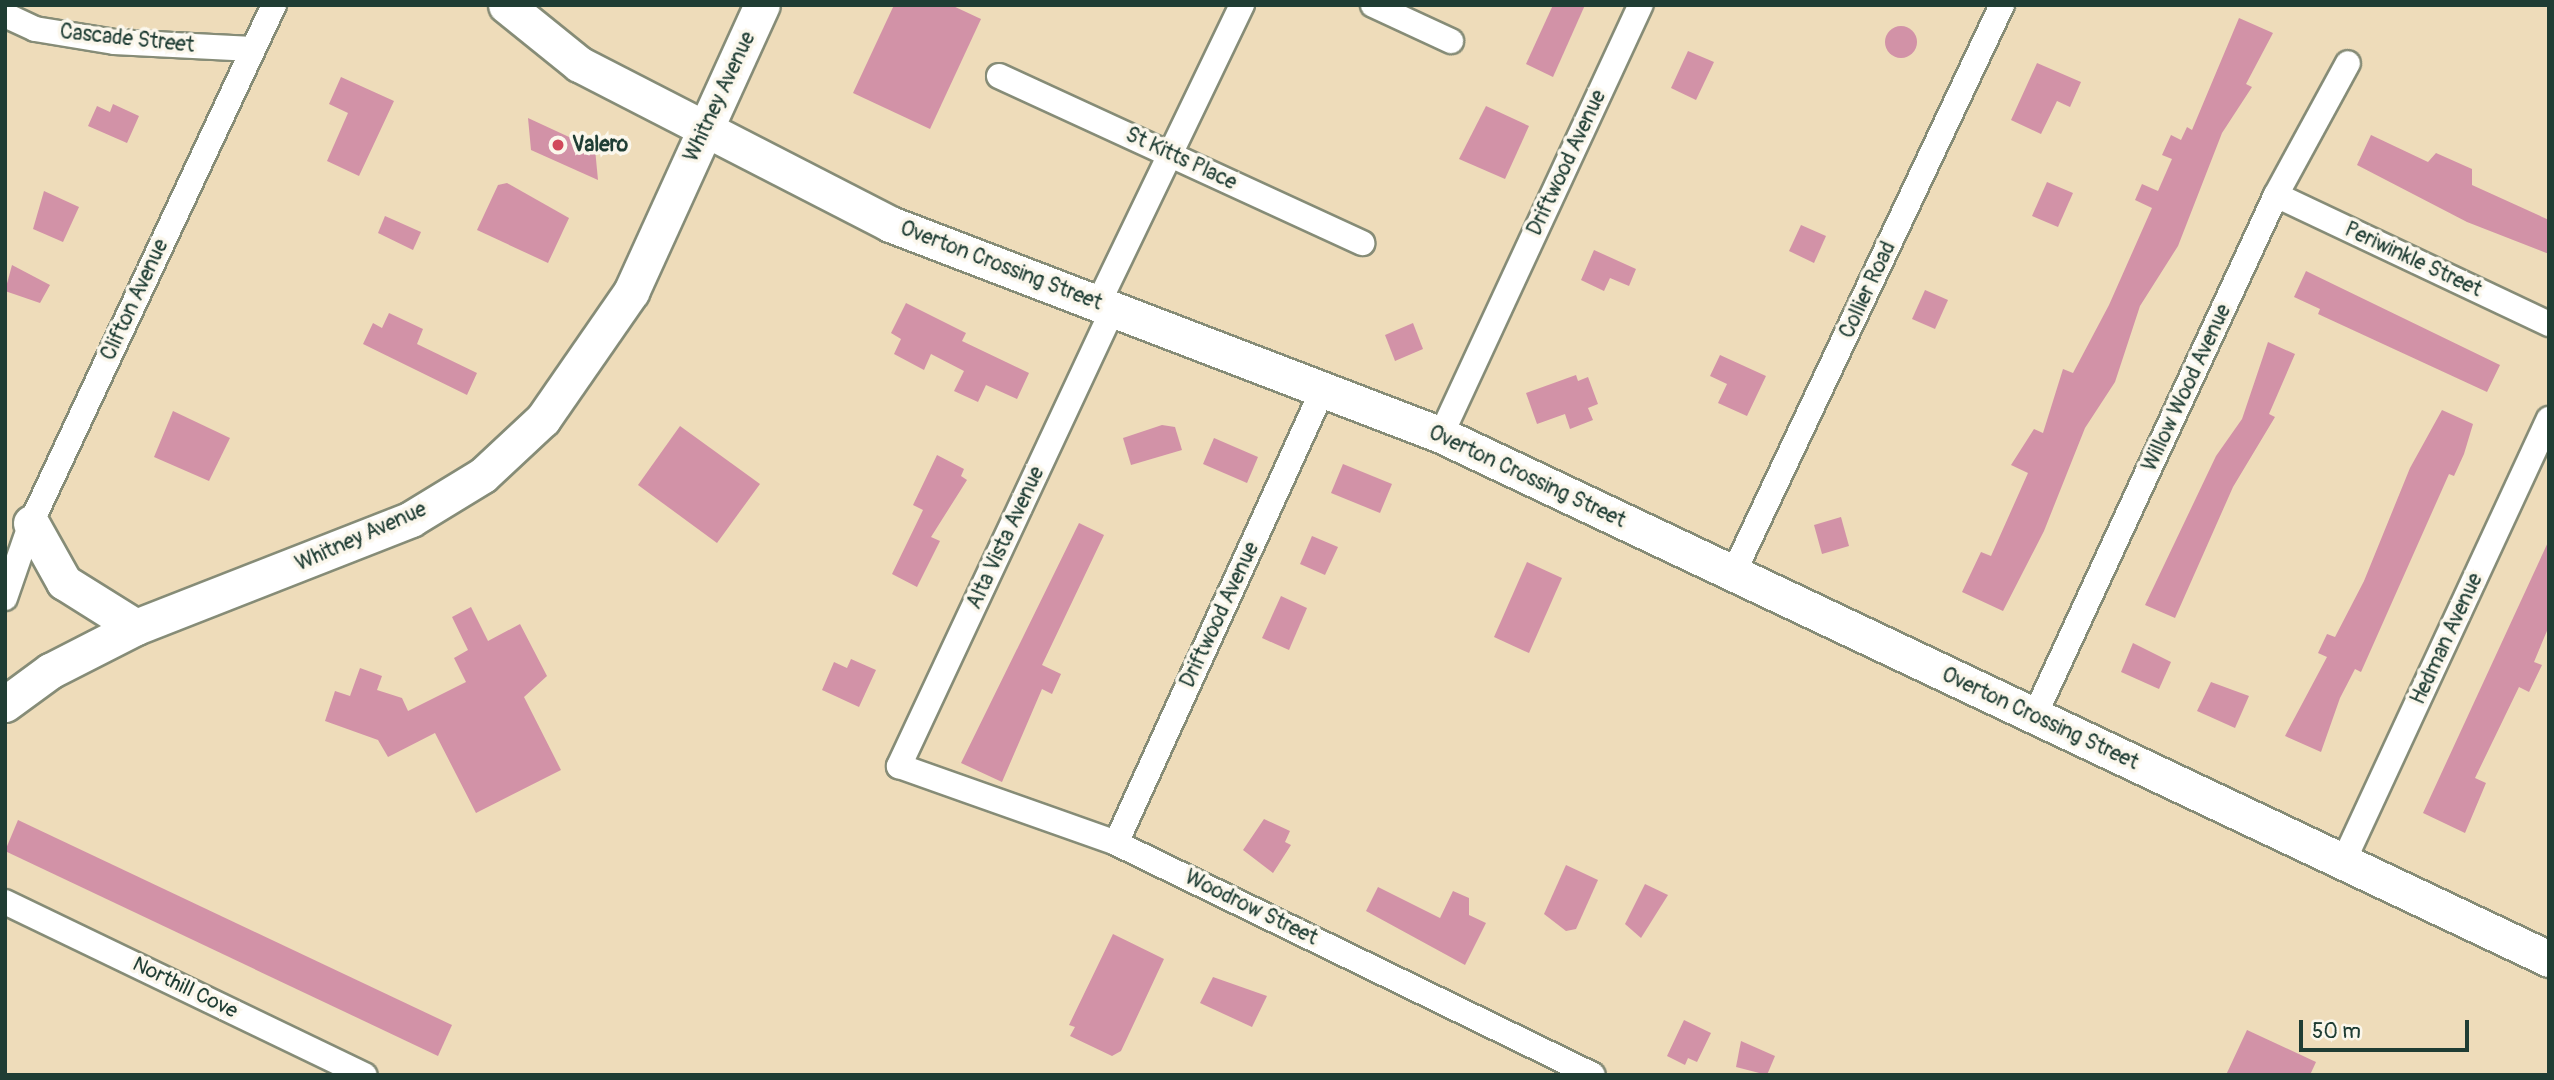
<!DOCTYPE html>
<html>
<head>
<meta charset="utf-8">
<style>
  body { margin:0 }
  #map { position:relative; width:2554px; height:1080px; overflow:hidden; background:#eedcba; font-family:Pangolin,sans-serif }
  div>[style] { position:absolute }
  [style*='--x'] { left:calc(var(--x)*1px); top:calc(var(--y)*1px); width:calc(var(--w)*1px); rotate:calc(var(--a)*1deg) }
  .building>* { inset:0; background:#d292a7 }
  .round { border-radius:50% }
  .roads { filter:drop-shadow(2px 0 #868c77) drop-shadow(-2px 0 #868c77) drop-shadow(0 2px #868c77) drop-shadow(0 -2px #868c77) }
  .street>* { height:24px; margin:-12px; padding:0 12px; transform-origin:12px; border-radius:12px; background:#fff }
  .secondary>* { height:35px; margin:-17.5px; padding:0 17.5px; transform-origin:17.5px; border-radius:17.5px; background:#fff }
  .dots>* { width:19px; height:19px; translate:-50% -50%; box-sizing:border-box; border:4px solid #fbf7ec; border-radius:50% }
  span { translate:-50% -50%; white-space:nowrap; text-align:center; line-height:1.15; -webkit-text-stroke:7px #fbf7ec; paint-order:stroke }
  .street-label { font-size:21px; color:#1f3d34 }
  .poi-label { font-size:21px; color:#1f3d34; font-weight:700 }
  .left { translate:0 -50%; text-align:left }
  .frame { position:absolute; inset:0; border:7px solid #1f3d34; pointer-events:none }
  .scale { position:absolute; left:2299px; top:1020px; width:170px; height:32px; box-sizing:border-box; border:4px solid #1f3d34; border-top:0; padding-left:9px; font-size:21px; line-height:24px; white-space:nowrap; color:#1f3d34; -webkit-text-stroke:5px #fbf7ec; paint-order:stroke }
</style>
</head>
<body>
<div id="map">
  <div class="building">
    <div style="clip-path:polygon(894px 5px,951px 5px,981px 19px,930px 129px,853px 93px)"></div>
    <div style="clip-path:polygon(1553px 5px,1585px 5px,1553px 77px,1526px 64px)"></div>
    <div style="clip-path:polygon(2239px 18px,2273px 33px,2246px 84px,2252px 87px,2222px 133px,2178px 246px,2140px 306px,2115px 382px,2085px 428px,2044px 531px,2003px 611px,1962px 592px,1981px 552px,1991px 556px,2028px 473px,2011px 465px,2034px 429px,2043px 433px,2063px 369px,2073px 373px,2109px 305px,2152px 208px,2135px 200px,2142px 184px,2158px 191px,2172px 159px,2162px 155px,2171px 135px,2181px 140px,2187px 127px,2192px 130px)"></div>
    <div class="round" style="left:1885px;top:26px;width:32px;height:32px"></div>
    <div style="clip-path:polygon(1688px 51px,1714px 62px,1696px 100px,1671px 88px)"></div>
    <div style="clip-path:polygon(2037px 63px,2081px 82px,2070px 107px,2057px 101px,2041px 134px,2011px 120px)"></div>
    <div style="clip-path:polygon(341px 77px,394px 101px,359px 176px,327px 161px,348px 113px,329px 104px)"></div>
    <div style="clip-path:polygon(113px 104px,139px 116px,127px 143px,88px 126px,97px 106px,110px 112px)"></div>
    <div style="clip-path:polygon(1486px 106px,1529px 126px,1505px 179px,1459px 159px)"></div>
    <div style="clip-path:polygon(528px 118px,595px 149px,598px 180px,531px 150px)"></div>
    <div style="clip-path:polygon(2371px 135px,2428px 162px,2436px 153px,2472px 169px,2472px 185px,2549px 220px,2549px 254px,2467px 222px,2357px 165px)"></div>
    <div style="clip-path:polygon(2047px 182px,2073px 193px,2058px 227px,2032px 216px)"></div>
    <div style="clip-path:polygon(507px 183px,569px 218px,548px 263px,477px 230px,498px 185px)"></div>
    <div style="clip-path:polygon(44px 191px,79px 207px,63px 242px,33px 229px)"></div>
    <div style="clip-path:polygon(385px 216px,421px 232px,413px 250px,378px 233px)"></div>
    <div style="clip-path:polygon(1801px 225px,1826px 236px,1814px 263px,1789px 251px)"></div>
    <div style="clip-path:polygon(1594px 250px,1636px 269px,1629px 286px,1610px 278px,1604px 291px,1581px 280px)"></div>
    <div style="clip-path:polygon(12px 265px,50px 285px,40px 303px,5px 291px)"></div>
    <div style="clip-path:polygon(2306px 271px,2500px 365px,2487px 392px,2318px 314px,2320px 309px,2294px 297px)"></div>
    <div style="clip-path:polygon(1925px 290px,1948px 300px,1935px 329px,1912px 319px)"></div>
    <div style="clip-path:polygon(906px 303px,966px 333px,962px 341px,1029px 373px,1017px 399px,986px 385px,978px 402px,954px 391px,964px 371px,931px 354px,924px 370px,894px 354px,901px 339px,891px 333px)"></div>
    <div style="clip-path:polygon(389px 313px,423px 329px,417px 344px,477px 373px,467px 395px,363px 344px,373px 323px,382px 328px)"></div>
    <div style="clip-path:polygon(1413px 323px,1423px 349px,1395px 361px,1385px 335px)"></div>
    <div style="clip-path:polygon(2268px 342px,2295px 354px,2269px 414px,2275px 417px,2233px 487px,2175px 618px,2145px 605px,2216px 456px,2242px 419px)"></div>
    <div style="clip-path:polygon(1720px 355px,1766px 376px,1747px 416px,1718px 403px,1727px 384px,1710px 376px)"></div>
    <div style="clip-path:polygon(1576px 375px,1578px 381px,1588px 377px,1598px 404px,1588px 408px,1593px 420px,1570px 429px,1565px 414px,1537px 424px,1526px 393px)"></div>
    <div style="clip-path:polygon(2442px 410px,2473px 424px,2464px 454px,2454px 476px,2449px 474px,2361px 672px,2355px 669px,2340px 698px,2321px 752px,2285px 736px,2327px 657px,2318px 653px,2327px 634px,2335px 637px,2364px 581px,2410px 468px)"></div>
    <div style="clip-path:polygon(173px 411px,230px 438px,209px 481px,154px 457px)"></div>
    <div style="clip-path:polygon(1162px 425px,1175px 427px,1182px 450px,1131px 465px,1123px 438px)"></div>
    <div style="clip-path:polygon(680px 426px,760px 484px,717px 543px,638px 485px)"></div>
    <div style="clip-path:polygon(1214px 438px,1258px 457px,1247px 483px,1203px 464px)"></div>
    <div style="clip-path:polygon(937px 455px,964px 469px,961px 476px,967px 480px,931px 537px,940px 541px,917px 587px,892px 574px,923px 510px,913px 505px)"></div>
    <div style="clip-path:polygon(1343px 464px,1392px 484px,1380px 513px,1331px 493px)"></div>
    <div style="clip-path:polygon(1841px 517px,1849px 546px,1822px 554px,1814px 525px)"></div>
    <div style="clip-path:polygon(1079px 523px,1104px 535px,1042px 665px,1061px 674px,1052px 694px,1042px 689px,1002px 782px,961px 763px)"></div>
    <div style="clip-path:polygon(1312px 536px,1338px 547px,1325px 575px,1300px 564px)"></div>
    <div style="clip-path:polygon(2549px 540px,2549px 626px,2534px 662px,2542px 665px,2529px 692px,2519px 687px,2475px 778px,2486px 783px,2465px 833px,2423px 813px)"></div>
    <div style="clip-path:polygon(1527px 562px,1562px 578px,1529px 653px,1494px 637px)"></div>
    <div style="clip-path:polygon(1281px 596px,1307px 608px,1289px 650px,1262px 638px)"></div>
    <div style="clip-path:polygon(471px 607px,488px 641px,520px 624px,547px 676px,524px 697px,561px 770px,476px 813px,435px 733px,388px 757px,378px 740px,325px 721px,335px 691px,350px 696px,360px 668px,382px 676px,377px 690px,402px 698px,408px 711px,466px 682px,454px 658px,468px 650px,452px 617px)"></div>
    <div style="clip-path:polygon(2133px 643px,2171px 662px,2159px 689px,2121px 672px)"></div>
    <div style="clip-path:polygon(851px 659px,876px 670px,859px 707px,822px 690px,834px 662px,847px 668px)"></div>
    <div style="clip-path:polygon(2211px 682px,2249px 696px,2235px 728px,2197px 711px)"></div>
    <div style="clip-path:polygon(1264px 819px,1290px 831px,1285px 842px,1291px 845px,1273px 873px,1243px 850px)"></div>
    <div style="clip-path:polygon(18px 820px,452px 1025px,438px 1056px,5px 851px)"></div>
    <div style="clip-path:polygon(1566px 865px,1598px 880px,1576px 929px,1566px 931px,1544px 914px)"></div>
    <div style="clip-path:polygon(1645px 884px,1668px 895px,1641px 938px,1625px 924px)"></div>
    <div style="clip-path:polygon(1378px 887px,1440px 918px,1453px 891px,1469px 898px,1469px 915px,1486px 923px,1465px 965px,1366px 911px)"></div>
    <div style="clip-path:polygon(1113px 934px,1164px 959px,1121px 1051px,1112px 1056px,1070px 1036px,1075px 1027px,1069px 1025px)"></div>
    <div style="clip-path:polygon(1213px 977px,1267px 996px,1252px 1027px,1200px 1003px)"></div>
    <div style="clip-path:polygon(1684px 1020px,1711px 1033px,1697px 1062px,1688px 1058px,1685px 1065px,1667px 1056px)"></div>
    <div style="clip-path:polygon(2247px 1030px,2316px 1062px,2310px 1075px,2226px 1075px)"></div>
    <div style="clip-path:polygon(1741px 1041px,1775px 1056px,1767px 1075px,1736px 1067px)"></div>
  </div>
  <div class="roads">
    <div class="street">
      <div style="--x:1373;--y:5;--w:86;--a:24.8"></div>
      <div style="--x:5;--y:15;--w:33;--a:25"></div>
      <div style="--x:35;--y:29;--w:80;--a:9.3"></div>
      <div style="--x:114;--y:42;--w:139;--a:2.9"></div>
      <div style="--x:999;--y:76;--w:400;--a:24.7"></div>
      <div style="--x:2276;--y:195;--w:302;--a:25.3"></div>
      <div style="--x:1098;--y:304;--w:332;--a:-64.3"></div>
      <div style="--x:1113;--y:309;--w:505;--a:115.09"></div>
      <div style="--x:899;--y:766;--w:230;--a:19.5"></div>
      <div style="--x:1116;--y:843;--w:530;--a:25.94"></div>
      <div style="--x:1441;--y:435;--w:474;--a:-65.1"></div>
      <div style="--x:1733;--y:574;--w:629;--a:-64.7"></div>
      <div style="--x:5;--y:598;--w:79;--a:-70.9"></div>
      <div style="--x:31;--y:523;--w:572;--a:-64.87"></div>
      <div style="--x:2034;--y:717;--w:575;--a:-65.13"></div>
      <div style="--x:2276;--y:195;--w:150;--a:-61.4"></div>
      <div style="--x:1116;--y:843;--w:501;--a:-65.48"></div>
      <div style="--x:2345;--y:858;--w:484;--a:-65.1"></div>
      <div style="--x:5;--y:902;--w:399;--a:25.7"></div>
    </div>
    <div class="secondary">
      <div style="--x:506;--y:5;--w:94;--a:38.9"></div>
      <div style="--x:579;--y:64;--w:350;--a:27.2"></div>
      <div style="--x:890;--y:224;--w:590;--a:20.95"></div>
      <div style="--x:1441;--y:435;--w:1226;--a:25.31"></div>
      <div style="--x:31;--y:523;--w:68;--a:60.8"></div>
      <div style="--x:64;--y:582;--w:85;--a:32"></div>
      <div style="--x:5;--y:704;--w:56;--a:-36.3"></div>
      <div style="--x:50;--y:671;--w:97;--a:-27.1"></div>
      <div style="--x:136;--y:627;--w:295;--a:-21.4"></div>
      <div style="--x:411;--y:519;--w:84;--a:-31.4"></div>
      <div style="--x:483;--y:475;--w:82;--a:-43"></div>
      <div style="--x:543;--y:419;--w:155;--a:-55.3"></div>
      <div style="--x:631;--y:292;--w:315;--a:-65.5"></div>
    </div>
  </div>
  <div class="dots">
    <div style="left:558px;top:145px;background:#d1495b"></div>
  </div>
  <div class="street-label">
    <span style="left:127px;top:39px;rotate:6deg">Cascade Street</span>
    <span style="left:720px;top:97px;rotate:-65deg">Whitney Avenue</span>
    <span style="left:1181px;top:159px;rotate:25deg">St Kitts Place</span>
    <span style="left:1567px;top:163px;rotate:-65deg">Driftwood Avenue</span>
    <span style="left:2413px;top:260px;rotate:25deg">Periwinkle Street</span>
    <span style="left:1001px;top:266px;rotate:21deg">Overton Crossing Street</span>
    <span style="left:1868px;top:290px;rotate:-65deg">Collier Road</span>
    <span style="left:135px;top:300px;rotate:-65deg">Clifton Avenue</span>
    <span style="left:2187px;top:388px;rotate:-65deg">Willow Wood Avenue</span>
    <span style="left:1527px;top:477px;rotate:25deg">Overton Crossing Street</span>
    <span style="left:361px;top:537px;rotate:-24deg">Whitney Avenue</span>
    <span style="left:1006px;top:538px;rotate:-65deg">Alta Vista Avenue</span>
    <span style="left:1220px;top:615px;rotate:-65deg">Driftwood Avenue</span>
    <span style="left:2447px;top:639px;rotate:-65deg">Hedman Avenue</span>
    <span style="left:2040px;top:719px;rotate:25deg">Overton Crossing Street</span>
    <span style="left:1251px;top:908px;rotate:26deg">Woodrow Street</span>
    <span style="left:185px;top:988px;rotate:26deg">Northill Cove</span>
  </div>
  <div class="poi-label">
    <span class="left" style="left:572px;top:145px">Valero</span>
  </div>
  <div class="frame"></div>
  <div class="scale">50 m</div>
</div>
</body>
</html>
